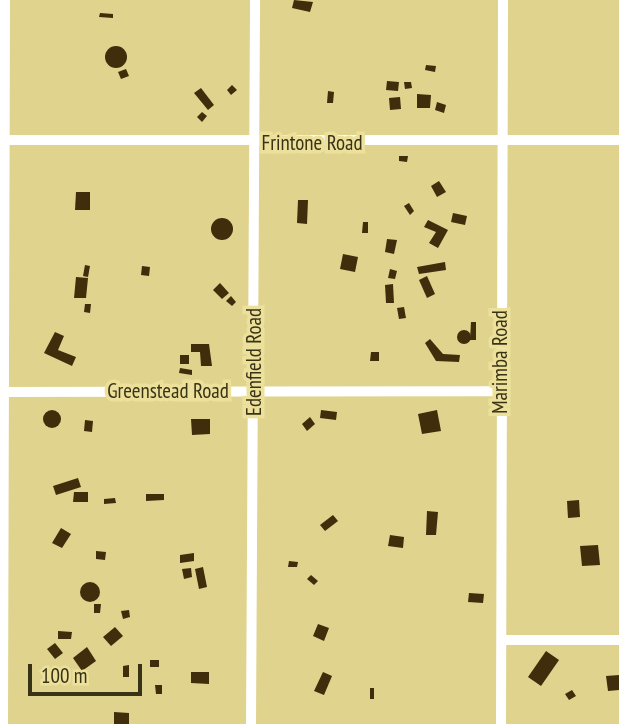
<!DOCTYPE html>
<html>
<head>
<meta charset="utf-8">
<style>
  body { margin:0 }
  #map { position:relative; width:619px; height:724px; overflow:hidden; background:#dfd38e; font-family:"PT Sans Narrow",sans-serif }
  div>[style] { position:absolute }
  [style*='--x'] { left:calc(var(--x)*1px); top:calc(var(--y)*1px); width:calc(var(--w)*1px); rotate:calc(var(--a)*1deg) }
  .building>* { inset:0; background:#3f2d0c }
  .round { border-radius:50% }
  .minor>* { height:10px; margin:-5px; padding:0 5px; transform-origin:5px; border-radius:5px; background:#fff }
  span { translate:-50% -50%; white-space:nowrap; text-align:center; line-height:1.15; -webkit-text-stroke:7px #ece09b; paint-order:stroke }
  .street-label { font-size:21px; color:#383317 }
  .scale { position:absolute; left:28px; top:664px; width:114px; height:32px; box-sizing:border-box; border:4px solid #383317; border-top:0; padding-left:9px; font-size:21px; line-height:24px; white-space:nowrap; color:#383317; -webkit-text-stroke:5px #ece09b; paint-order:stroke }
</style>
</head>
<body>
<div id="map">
  <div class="building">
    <div style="clip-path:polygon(294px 0,313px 2px,310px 12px,292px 8px)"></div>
    <div style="clip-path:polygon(100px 13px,113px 14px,113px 18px,99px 17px)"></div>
    <div class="round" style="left:105px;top:46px;width:22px;height:22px"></div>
    <div style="clip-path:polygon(426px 65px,436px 66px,435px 72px,425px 70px)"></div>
    <div style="clip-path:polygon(126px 69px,129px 76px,121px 79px,118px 72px)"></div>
    <div style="clip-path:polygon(387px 81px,399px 82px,398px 91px,386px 90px)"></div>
    <div style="clip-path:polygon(404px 82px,411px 82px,412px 88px,405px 89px)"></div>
    <div style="clip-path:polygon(232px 85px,237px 90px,231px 95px,227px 90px)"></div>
    <div style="clip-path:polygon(201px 88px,214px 105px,208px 110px,194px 93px)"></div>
    <div style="clip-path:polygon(328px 91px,334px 92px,333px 103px,327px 103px)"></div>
    <div style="clip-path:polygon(417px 94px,431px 95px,430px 108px,417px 108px)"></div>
    <div style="clip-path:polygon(400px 97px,401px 109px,390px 110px,389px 98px)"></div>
    <div style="clip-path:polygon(437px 102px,446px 105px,444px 113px,435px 110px)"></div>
    <div style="clip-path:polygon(202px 112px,207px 116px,202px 122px,197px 117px)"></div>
    <div style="clip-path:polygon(399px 156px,408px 156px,407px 162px,399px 161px)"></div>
    <div style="clip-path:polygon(439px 181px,446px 192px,437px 197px,431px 186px)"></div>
    <div style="clip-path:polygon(76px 192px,90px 192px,90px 210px,75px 210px)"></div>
    <div style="clip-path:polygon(298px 200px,308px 200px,307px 224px,297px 223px)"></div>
    <div style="clip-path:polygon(409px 203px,414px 211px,410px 215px,404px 206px)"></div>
    <div style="clip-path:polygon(453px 213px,467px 216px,465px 225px,451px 222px)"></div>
    <div class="round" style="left:211px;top:218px;width:22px;height:22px"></div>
    <div style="clip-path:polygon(428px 220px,448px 230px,438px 248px,429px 243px,436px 232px,424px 227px)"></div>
    <div style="clip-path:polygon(363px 222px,368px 222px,368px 233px,362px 233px)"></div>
    <div style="clip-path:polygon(387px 239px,397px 240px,394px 254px,385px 252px)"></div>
    <div style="clip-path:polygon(343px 254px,358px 257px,355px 272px,340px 269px)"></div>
    <div style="clip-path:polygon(445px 262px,446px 270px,419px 274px,417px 267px)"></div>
    <div style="clip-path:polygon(85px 265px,90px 266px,88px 277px,83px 276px)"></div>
    <div style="clip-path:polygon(142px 266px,150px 267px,149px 276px,141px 275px)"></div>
    <div style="clip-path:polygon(390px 269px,397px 271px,395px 279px,388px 278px)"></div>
    <div style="clip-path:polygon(427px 276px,435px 294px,427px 298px,419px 280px)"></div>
    <div style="clip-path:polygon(76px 277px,88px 278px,86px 298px,74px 298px)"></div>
    <div style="clip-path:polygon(220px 283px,229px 293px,222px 299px,213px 290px)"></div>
    <div style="clip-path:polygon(393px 284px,394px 303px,386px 303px,385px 285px)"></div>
    <div style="clip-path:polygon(231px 296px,236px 302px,232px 306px,226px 301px)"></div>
    <div style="clip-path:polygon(85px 304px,91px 304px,90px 313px,84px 312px)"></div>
    <div style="clip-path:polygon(404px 307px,406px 318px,399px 319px,397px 308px)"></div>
    <div style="clip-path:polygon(471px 322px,476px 322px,476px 340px,470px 340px)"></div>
    <div class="round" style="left:457px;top:330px;width:14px;height:14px"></div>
    <div style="clip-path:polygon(55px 332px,64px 336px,58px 350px,76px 357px,72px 366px,44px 353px)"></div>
    <div style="clip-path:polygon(430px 339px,443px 354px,460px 355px,459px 362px,436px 361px,425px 343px)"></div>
    <div style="clip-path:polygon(191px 344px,209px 344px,212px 366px,201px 366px,200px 352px,191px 352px)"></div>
    <div style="clip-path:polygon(371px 352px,379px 352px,379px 361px,370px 361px)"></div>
    <div style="clip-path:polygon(180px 355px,189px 355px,189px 364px,180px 364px)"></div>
    <div style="clip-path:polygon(180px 368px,192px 370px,192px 375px,179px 373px)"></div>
    <div style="clip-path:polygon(321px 410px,337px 412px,336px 420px,320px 418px)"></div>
    <div style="clip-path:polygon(437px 410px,441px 431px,422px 434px,418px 414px)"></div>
    <div class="round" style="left:43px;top:410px;width:18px;height:18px"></div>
    <div style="clip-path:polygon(310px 417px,315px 424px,307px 431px,302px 424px)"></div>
    <div style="clip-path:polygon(191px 419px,210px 419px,210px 434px,192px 435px)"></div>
    <div style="clip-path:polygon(85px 420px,93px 421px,92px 432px,84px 431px)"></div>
    <div style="clip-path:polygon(78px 478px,81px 487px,56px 495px,53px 486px)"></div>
    <div style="clip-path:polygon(74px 492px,88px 492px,88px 502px,73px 502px)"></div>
    <div style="clip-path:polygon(146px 494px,164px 494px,164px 500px,146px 501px)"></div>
    <div style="clip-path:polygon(115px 498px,116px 503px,104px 504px,104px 499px)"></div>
    <div style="clip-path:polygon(579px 500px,580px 517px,568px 518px,567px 501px)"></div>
    <div style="clip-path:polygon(427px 511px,438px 512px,436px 535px,426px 535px)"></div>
    <div style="clip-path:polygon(333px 515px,338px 521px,325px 531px,320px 525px)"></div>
    <div style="clip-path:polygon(61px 528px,71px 534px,62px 548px,52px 543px)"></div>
    <div style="clip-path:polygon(390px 535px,404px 537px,403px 548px,388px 546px)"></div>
    <div style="clip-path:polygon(598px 545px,600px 565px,582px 566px,580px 546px)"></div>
    <div style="clip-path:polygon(96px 551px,106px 552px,105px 560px,96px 559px)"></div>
    <div style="clip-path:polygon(194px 553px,194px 561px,180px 563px,180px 555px)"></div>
    <div style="clip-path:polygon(289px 561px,298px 562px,297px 567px,288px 567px)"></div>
    <div style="clip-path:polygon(203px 567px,207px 587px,199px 589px,195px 569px)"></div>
    <div style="clip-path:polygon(191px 568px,192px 577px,184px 579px,182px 569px)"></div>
    <div style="clip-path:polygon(311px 575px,318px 581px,314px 585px,307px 579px)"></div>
    <div class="round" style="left:80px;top:582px;width:20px;height:20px"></div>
    <div style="clip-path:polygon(469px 593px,484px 594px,483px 603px,468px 602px)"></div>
    <div style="clip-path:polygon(94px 604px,101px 604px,100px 613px,94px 613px)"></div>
    <div style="clip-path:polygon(129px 610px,130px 617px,123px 619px,121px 611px)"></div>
    <div style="clip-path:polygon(318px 624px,329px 628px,324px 641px,313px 636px)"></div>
    <div style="clip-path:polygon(115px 627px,123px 636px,111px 646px,103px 637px)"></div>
    <div style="clip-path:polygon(58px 631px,72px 632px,71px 639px,58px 639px)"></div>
    <div style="clip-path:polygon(55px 643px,63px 653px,55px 659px,47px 649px)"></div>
    <div style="clip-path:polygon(87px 647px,96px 661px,82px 671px,73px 658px)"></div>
    <div style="clip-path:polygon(546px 651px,559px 660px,541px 686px,528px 677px)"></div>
    <div style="clip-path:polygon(150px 660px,159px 660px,159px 667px,150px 667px)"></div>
    <div style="clip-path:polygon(129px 665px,129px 677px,123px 677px,123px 666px)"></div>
    <div style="clip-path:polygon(191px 672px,209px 672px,209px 684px,191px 683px)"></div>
    <div style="clip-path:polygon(323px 672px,332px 676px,324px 695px,314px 691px)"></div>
    <div style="clip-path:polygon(619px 675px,619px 690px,608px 691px,606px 676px)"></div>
    <div style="clip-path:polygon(155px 685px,162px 685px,162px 694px,156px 694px)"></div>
    <div style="clip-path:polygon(370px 688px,374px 688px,374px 699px,370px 699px)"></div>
    <div style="clip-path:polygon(572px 690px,576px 696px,569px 700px,565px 694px)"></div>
    <div style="clip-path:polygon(114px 712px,129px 713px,129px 724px,114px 724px)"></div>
  </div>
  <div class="minor">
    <div style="--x:5;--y:140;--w:614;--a:0"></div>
    <div style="--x:4;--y:392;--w:497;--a:-0.1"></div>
    <div style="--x:503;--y:640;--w:116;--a:0"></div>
    <div style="--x:3;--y:724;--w:724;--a:-89.84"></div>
    <div style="--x:251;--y:724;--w:724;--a:-89.68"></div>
    <div style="--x:501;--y:724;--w:724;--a:-89.84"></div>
  </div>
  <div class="street-label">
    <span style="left:312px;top:143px">Frintone Road</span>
    <span style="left:254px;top:362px;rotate:-90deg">Edenfield Road</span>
    <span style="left:500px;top:362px;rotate:-90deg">Marimba Road</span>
    <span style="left:168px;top:391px">Greenstead Road</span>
  </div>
  <div class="scale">100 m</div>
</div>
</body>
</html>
